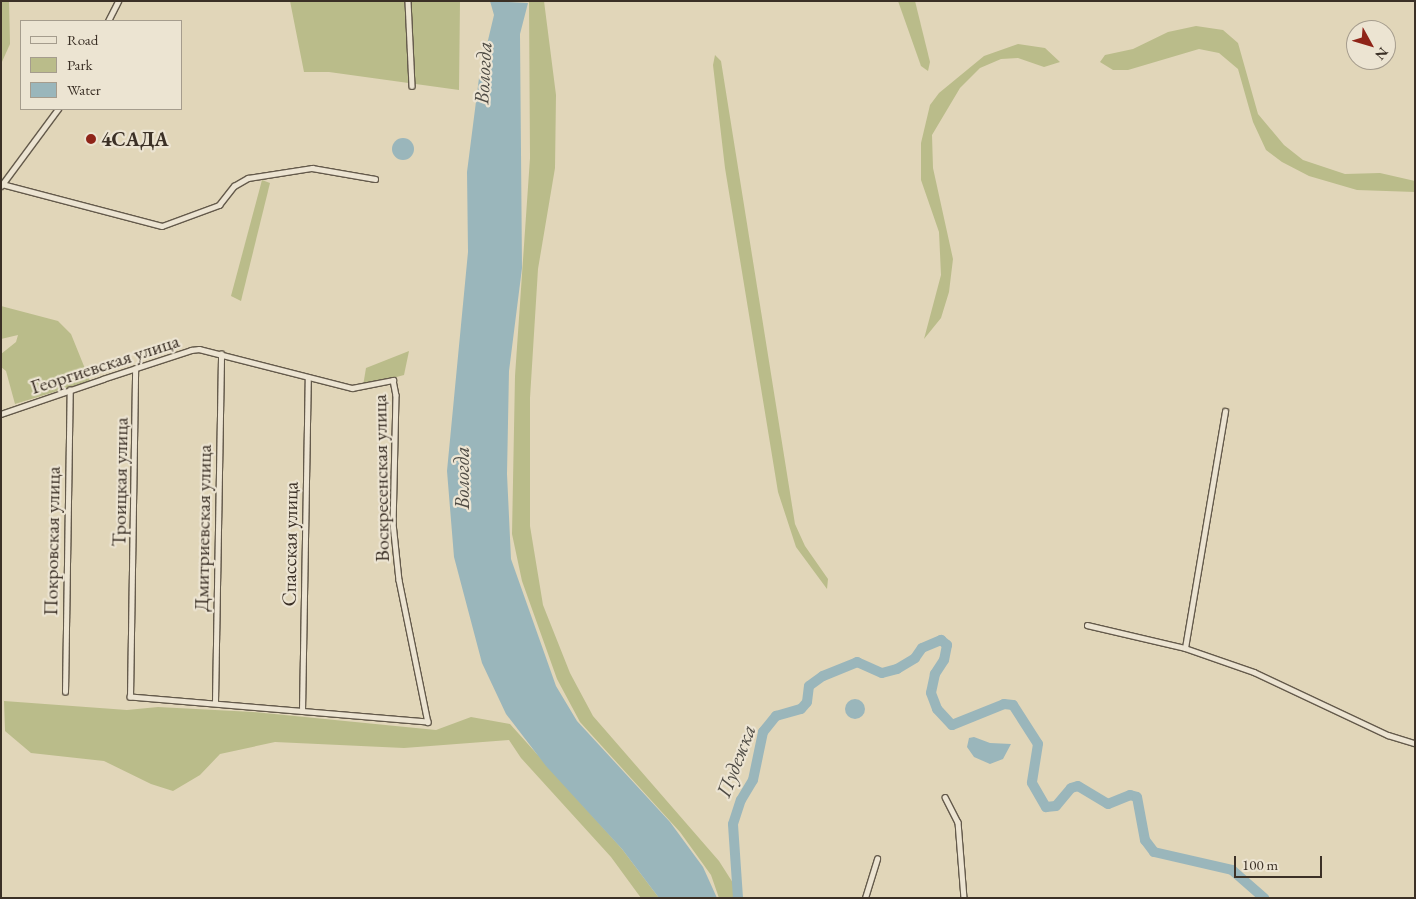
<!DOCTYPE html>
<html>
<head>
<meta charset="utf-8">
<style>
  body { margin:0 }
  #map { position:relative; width:1416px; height:899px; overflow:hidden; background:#e1d6b9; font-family:"EB Garamond",serif }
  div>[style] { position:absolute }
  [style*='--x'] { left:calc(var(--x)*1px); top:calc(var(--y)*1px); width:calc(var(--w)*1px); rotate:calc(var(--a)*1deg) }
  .green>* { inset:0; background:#babc8a }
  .water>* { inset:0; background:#9ab6bb }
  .round { border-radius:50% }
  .river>* { height:10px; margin:-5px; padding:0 5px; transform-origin:5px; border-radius:5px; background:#9ab6bb }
  .roads { filter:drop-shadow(1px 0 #645a4b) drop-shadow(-1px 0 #645a4b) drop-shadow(0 1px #645a4b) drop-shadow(0 -1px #645a4b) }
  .street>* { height:4.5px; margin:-2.25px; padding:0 2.25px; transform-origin:2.25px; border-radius:2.25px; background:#ece4d2 }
  .dots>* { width:14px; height:14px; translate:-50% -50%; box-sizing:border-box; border:2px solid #ece4d2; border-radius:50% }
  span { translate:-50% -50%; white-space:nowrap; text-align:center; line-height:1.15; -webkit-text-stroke:4.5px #ece4d2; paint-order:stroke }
  .poi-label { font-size:20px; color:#3b3026; font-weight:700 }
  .left { translate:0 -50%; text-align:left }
  .street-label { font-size:20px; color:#3b3026 }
  .water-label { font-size:21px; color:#4e4b44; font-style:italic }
  .frame { position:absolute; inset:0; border:2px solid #3b3026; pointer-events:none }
  .legend { position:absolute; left:20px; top:20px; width:162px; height:90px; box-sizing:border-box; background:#ece4d2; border:1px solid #a59c8d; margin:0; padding:6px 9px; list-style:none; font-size:15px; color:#3b3026 }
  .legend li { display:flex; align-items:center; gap:10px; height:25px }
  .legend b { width:25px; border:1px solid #a59c8d }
  .north { position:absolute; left:1346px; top:20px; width:50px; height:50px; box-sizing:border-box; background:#ece4d2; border:1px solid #a59c8d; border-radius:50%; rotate:129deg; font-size:14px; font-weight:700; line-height:20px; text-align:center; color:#3b3026 }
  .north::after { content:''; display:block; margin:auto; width:18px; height:22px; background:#8f2418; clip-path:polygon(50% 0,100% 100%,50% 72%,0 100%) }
  .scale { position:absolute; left:1234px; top:856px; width:88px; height:22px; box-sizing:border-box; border:2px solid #3b3026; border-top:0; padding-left:6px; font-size:15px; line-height:18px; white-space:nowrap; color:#3b3026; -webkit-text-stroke:4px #ece4d2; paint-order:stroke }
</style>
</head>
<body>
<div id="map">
  <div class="green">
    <div style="clip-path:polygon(1px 1px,9px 1px,10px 44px,1px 64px)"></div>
    <div style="clip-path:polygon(290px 1px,460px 1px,459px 90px,329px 72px,304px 72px)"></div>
    <div style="clip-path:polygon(529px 1px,544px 1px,556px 95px,555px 168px,538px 269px,530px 398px,530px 526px,543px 605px,570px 673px,593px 716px,719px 861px,733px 883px,735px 898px,719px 898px,711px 875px,680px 832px,580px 722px,557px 679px,522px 581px,512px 534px,515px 376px,530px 158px)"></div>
    <div style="clip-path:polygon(898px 1px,915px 1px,930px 62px,928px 71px,921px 66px)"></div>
    <div style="clip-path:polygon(1196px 26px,1223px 30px,1238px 43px,1258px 114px,1284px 145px,1303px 160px,1345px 174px,1380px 173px,1415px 181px,1415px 192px,1357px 190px,1309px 176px,1282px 162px,1266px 150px,1253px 122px,1238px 69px,1219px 53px,1199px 49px,1128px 70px,1113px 70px,1100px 62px,1105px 55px,1133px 49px,1168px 32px)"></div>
    <div style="clip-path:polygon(1018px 44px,1045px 48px,1060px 62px,1044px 67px,1018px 58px,1001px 59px,980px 68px,960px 88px,932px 135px,933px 168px,953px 259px,949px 292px,941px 318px,924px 339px,941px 275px,939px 232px,921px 180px,921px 143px,930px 105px,939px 93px,984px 56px)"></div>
    <div style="clip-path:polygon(715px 55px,721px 61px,795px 524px,805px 546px,828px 579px,827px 589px,796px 547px,778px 492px,725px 168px,713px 65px)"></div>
    <div style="clip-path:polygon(262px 180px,270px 183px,241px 301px,231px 296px)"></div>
    <div style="clip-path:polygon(1px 306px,58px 321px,71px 334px,90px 381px,15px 404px,6px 371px,1px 367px,1px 354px,16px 342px,18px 335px,1px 339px)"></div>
    <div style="clip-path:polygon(409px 351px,404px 375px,363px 386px,366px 368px)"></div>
    <div style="clip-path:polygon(4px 701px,127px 710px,158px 707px,253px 712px,436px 730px,471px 717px,510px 724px,622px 849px,659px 898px,641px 898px,611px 857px,521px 758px,509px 740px,404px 748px,275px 742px,220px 754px,200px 775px,173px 791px,151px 784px,104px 761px,31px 753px,5px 731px)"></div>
  </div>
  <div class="water">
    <div style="clip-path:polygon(490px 1px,528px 3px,520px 34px,522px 268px,509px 371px,507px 474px,511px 559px,556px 686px,577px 721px,670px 822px,703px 867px,717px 898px,659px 898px,622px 849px,546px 766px,506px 714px,482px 663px,454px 557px,447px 471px,468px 252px,467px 172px,479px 78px,494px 15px)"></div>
    <div class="round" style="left:392px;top:138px;width:22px;height:22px"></div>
    <div class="round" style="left:845px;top:699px;width:20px;height:20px"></div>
    <div style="clip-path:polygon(974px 737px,990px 743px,1011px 744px,1003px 759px,990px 764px,974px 757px,967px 747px,969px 738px)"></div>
  </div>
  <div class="river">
    <div style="--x:738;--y:898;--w:74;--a:-93.9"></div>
    <div style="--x:733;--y:824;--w:25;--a:-72"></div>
    <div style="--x:741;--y:800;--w:23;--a:-59"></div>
    <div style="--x:753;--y:780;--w:49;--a:-78.2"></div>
    <div style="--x:763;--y:732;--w:21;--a:-51"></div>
    <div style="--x:776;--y:716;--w:26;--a:-16"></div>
    <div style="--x:801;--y:709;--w:9;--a:-49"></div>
    <div style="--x:807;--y:702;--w:16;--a:-83"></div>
    <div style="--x:809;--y:686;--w:17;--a:-36"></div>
    <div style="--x:823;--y:676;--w:37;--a:-22"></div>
    <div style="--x:857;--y:662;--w:27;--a:24"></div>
    <div style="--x:882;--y:673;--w:16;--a:-15"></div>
    <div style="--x:897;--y:669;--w:21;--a:-31"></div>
    <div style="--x:915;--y:658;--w:12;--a:-55"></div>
    <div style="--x:922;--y:648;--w:21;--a:-23"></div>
    <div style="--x:941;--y:640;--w:8;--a:40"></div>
    <div style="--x:947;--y:645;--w:15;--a:101"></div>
    <div style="--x:944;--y:660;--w:17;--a:123"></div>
    <div style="--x:935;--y:674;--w:19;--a:102"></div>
    <div style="--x:931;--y:693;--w:17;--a:69"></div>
    <div style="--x:937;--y:709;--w:22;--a:47"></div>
    <div style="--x:952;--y:725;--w:56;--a:-22"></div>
    <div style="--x:1004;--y:704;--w:9;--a:6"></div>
    <div style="--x:1013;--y:705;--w:46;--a:57.3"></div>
    <div style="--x:1038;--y:744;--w:39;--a:99"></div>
    <div style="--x:1032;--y:783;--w:28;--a:60"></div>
    <div style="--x:1046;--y:807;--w:10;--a:-6"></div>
    <div style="--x:1056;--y:806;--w:23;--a:-50"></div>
    <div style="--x:1071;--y:788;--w:7;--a:-16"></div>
    <div style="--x:1078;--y:786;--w:35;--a:31"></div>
    <div style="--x:1108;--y:804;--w:24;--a:-22"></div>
    <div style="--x:1130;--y:795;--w:7;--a:16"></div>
    <div style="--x:1137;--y:797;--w:44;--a:79.5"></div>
    <div style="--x:1145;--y:840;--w:15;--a:53"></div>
    <div style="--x:1154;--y:852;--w:80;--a:13"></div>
    <div style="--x:1232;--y:870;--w:43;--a:41.2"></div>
  </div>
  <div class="roads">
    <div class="street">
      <div style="--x:408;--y:1;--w:85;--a:87.3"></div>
      <div style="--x:108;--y:21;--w:22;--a:-63"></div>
      <div style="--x:2;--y:184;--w:165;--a:14.7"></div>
      <div style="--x:162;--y:226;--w:61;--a:-20.2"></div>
      <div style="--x:219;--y:205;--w:24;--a:-52"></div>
      <div style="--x:234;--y:186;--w:16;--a:-30"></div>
      <div style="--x:248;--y:178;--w:65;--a:-8.9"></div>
      <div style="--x:312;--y:168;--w:64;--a:9.9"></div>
      <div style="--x:1;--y:186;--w:96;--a:-53.5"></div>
      <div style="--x:1;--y:414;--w:108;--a:-18.9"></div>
      <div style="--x:103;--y:379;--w:93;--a:-18.2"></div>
      <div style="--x:191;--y:350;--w:8;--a:-7"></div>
      <div style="--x:199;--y:349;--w:158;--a:14.3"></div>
      <div style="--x:352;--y:388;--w:42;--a:-11"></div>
      <div style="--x:393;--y:380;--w:15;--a:79"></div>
      <div style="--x:396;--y:395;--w:128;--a:91.3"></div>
      <div style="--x:393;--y:523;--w:57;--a:84"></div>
      <div style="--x:399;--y:580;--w:145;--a:78.5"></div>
      <div style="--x:428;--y:722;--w:299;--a:-175.2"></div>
      <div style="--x:130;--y:697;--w:328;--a:-89.1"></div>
      <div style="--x:1087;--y:625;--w:101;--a:13.2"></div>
      <div style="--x:1185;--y:648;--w:73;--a:19.2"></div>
      <div style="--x:1254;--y:672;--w:148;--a:25.2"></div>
      <div style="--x:1388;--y:735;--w:28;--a:17"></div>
      <div style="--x:1185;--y:648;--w:240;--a:-80.4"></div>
      <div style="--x:65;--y:692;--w:302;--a:-89.1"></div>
      <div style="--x:215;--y:702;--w:348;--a:-89"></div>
      <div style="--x:302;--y:711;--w:333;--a:-89"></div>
      <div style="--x:945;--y:797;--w:28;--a:63"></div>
      <div style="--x:958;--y:822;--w:76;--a:85.5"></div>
      <div style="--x:865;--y:898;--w:41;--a:-72.9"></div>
    </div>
  </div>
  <div class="dots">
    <div style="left:91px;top:139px;background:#8f2418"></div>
  </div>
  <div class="poi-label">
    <span class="left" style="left:101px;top:139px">4САДА</span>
  </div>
  <div class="street-label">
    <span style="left:105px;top:364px;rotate:-18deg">Георгиевская улица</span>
    <span style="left:381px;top:478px;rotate:-91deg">Воскресенская улица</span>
    <span style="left:120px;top:482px;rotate:-89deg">Троицкая улица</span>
    <span style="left:203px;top:528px;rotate:-89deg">Дмитриевская улица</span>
    <span style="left:52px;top:541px;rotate:-89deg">Покровская улица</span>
    <span style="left:290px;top:544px;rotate:-89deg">Спасская улица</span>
  </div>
  <div class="water-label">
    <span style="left:483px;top:73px;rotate:-87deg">Вологда</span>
    <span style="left:462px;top:478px;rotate:-90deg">Вологда</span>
    <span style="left:736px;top:761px;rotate:-69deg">Пудежка</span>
  </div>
  <div class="frame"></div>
  <ul class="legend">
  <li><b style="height:6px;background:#ece4d2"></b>Road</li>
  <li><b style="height:14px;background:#babc8a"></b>Park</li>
  <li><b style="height:14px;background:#9ab6bb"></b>Water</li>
  </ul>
  <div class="north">N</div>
  <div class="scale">100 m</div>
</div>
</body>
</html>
